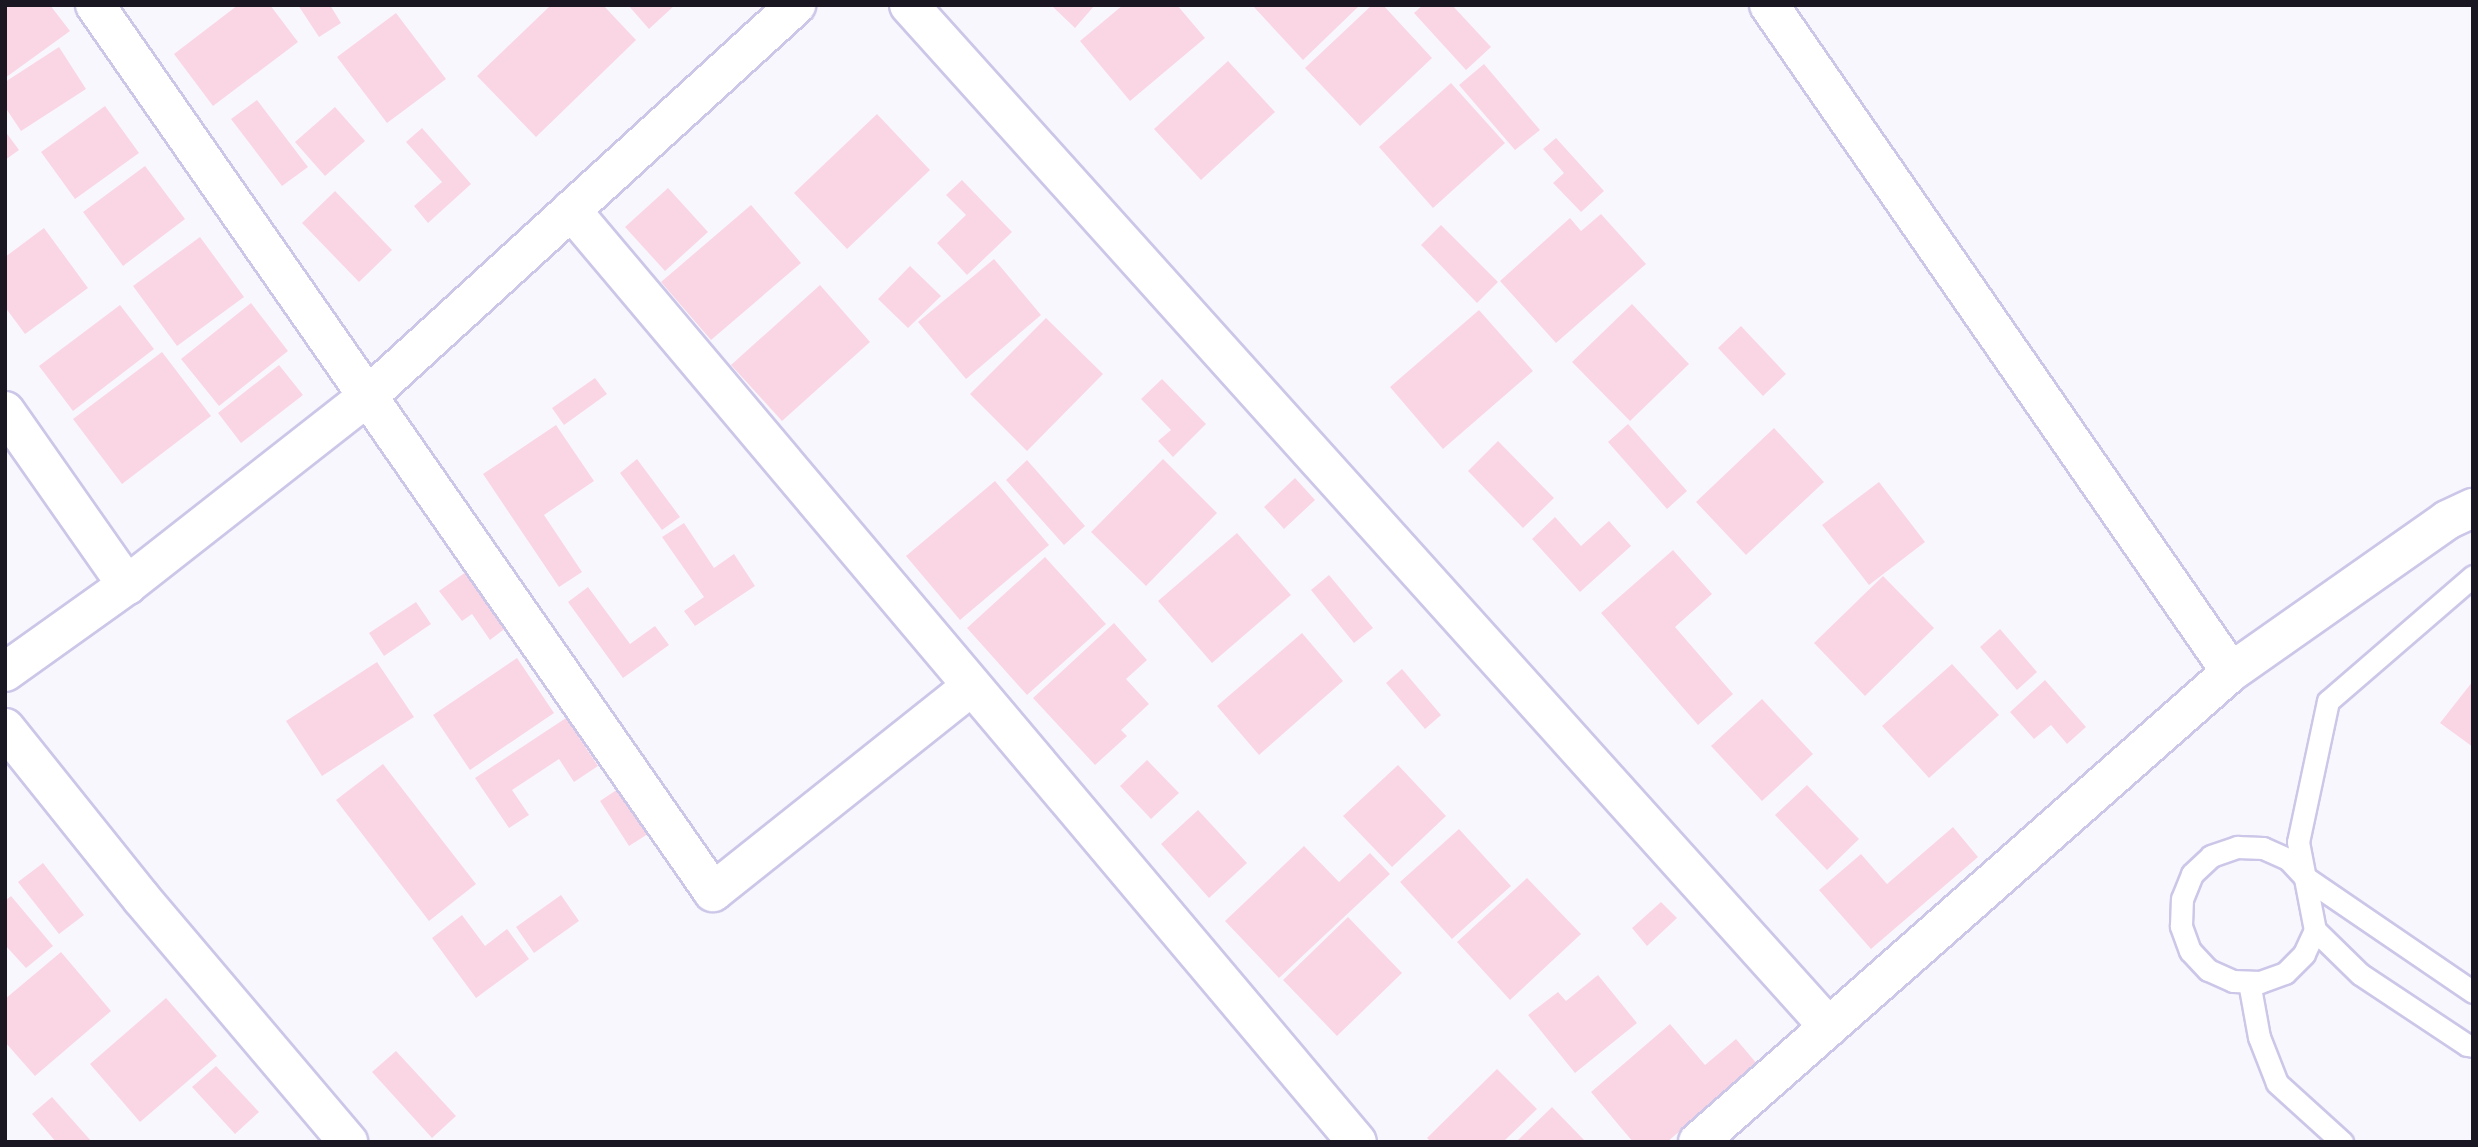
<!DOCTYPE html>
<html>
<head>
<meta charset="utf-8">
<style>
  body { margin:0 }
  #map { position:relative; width:2478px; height:1147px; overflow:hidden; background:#f8f7fe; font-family:Cabin,sans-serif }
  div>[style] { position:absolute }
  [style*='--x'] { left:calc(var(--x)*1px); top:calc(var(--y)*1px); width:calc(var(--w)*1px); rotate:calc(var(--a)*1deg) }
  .building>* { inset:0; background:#fad6e4 }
  .roads { filter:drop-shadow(2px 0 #ccc6e8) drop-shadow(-2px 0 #ccc6e8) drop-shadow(0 2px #ccc6e8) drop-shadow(0 -2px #ccc6e8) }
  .service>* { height:21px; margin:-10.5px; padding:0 10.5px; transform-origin:10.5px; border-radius:10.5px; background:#fff }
  .minor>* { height:38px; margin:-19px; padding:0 19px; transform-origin:19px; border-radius:19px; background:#fff }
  span { translate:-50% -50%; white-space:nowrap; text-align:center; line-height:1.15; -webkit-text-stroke:5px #fff; paint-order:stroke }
  .frame { position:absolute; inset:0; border:7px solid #1a1723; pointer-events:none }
</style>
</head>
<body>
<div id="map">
  <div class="building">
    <div style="clip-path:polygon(5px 5px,50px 5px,70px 31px,5px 78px)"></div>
    <div style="clip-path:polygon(238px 5px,270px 5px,298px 42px,213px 106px,174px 54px)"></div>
    <div style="clip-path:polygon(298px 5px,330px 5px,341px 23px,319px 37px)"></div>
    <div style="clip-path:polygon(551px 5px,603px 5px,636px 40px,536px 137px,477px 76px)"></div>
    <div style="clip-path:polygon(628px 5px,675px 5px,649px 29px)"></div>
    <div style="clip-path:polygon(1051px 5px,1095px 5px,1075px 28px)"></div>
    <div style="clip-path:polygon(1123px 5px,1177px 5px,1205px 38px,1130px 101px,1080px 41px)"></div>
    <div style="clip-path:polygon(1252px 5px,1360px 5px,1303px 60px)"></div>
    <div style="clip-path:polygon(1372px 5px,1383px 5px,1432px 58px,1360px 126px,1305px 68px)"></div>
    <div style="clip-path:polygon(1423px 5px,1452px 5px,1491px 47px,1466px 70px,1414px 13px)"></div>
    <div style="clip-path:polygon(396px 13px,446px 79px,387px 123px,337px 57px)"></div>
    <div style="clip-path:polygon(59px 47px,86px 89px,21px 131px,5px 107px,5px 82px)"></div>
    <div style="clip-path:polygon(1228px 61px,1275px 112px,1201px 180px,1154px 129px)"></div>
    <div style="clip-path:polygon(1484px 64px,1540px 130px,1515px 150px,1459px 85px)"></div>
    <div style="clip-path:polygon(1451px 83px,1505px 143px,1433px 208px,1379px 147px)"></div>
    <div style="clip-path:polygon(257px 100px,308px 167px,282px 186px,231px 119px)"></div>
    <div style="clip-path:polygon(105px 106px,139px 153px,75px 199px,41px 152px)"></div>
    <div style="clip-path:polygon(335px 107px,365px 141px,325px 176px,295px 142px)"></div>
    <div style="clip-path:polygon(877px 114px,930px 170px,847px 249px,794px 193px)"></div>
    <div style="clip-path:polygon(422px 128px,471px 184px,428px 223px,414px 206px,442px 182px,406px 142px)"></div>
    <div style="clip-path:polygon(5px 131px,19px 150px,5px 160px)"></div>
    <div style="clip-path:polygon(1556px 138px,1604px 191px,1581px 212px,1553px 183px,1564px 173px,1543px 149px)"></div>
    <div style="clip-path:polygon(145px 166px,185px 219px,123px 266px,83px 212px)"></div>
    <div style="clip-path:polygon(962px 180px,1012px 232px,967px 275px,937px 243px,966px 215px,946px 195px)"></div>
    <div style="clip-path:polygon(668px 188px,708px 232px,665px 271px,625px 227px)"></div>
    <div style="clip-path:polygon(335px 191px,392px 250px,359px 282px,302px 223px)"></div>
    <div style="clip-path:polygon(751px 205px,801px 263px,711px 340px,661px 282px)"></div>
    <div style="clip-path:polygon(1601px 214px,1646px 264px,1556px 343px,1500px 281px,1570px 218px,1581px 231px)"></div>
    <div style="clip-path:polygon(1441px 225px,1498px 282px,1477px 303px,1421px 245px)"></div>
    <div style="clip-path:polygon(44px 228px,88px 288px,25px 334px,5px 307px,5px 257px)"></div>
    <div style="clip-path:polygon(200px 237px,244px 297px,177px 346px,133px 286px)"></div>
    <div style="clip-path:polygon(994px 259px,1041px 315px,966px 379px,918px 322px)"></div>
    <div style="clip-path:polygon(910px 266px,941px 296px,908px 328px,878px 299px)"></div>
    <div style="clip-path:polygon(820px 285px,870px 342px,782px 421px,731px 365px)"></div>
    <div style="clip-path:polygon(251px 303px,288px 351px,219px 406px,181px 359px)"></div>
    <div style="clip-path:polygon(1632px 304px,1689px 364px,1630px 421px,1572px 362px)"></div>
    <div style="clip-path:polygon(120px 305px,154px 349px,73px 411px,39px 366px)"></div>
    <div style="clip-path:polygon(1479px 310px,1533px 371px,1443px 449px,1390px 387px)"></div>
    <div style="clip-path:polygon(1046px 318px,1103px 374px,1027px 451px,970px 394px)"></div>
    <div style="clip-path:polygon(1741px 326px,1786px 374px,1763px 396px,1718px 348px)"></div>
    <div style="clip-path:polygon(162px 352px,211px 416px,122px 484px,73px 419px)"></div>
    <div style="clip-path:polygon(279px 365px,303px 395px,241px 443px,218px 413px)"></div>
    <div style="clip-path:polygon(595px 378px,607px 394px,564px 425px,552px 408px)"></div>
    <div style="clip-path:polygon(1162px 379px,1206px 424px,1173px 457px,1158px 441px,1171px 430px,1141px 399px)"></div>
    <div style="clip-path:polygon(1628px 424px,1687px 491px,1667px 509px,1608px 442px)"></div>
    <div style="clip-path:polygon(556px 425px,594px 481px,544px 515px,582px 572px,559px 587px,483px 474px)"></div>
    <div style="clip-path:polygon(1774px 428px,1824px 482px,1746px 555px,1696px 502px)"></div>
    <div style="clip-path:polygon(1498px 441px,1554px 498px,1523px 528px,1468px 471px)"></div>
    <div style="clip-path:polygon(637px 459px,680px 517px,662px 530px,620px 473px)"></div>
    <div style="clip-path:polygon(1163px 459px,1217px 513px,1146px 586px,1091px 532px)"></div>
    <div style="clip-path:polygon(1027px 460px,1085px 526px,1064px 545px,1006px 480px)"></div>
    <div style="clip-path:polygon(1295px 478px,1315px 500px,1284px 529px,1264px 507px)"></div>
    <div style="clip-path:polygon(995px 481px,1049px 545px,960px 620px,906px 556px)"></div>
    <div style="clip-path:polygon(1879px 482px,1925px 542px,1869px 585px,1822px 525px)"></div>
    <div style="clip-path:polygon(1555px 517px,1581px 546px,1609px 521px,1631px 546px,1580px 592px,1532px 539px)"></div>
    <div style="clip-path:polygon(684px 523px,714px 568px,734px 554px,755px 586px,695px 626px,684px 611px,704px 597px,662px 537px)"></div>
    <div style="clip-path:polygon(1237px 533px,1291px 595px,1212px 663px,1158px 601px)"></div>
    <div style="clip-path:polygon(1673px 550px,1712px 594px,1675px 627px,1733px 694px,1698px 725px,1601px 613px)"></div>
    <div style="clip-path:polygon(1045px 557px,1106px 624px,1027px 695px,967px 628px)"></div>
    <div style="clip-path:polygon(466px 572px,507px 627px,490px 640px,472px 614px,462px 621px,439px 591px)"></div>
    <div style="clip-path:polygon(1329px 575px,1373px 628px,1354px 643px,1311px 590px)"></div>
    <div style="clip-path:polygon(1883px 576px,1934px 628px,1865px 696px,1814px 643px)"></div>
    <div style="clip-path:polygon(588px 587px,630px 644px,655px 626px,669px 645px,623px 678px,568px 602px)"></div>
    <div style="clip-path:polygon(416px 602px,431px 624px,384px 656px,369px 633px)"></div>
    <div style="clip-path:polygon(1114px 623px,1147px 660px,1126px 679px,1149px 704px,1121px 730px,1127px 736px,1095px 765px,1033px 698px)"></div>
    <div style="clip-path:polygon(2000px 629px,2037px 672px,2017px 690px,1980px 647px)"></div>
    <div style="clip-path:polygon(1302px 633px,1343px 681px,1259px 755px,1217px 706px)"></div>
    <div style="clip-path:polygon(517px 658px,554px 713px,470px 770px,433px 715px)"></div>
    <div style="clip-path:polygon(377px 662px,414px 717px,322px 776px,286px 721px)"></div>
    <div style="clip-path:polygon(1952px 664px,1999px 715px,1929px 778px,1882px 726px)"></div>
    <div style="clip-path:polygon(1402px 669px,1441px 715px,1425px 729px,1386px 683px)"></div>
    <div style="clip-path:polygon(2045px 680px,2086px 727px,2067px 744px,2051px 725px,2034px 739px,2010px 712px)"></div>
    <div style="clip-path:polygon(2473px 681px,2473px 747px,2440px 723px)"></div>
    <div style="clip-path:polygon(1762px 699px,1813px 754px,1762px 801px,1711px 746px)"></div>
    <div style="clip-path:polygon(566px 718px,598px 766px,574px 782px,559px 759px,512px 790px,529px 815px,509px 828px,475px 778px)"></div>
    <div style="clip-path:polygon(1147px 760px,1179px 793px,1151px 819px,1120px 786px)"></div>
    <div style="clip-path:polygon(383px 764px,476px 884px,429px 921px,336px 800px)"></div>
    <div style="clip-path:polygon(1398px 765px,1446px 816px,1392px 867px,1343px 816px)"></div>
    <div style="clip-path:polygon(1807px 785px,1859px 839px,1827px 870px,1775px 815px)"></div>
    <div style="clip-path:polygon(621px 787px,651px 832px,629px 846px,600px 801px)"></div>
    <div style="clip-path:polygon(1198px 810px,1247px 863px,1209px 898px,1161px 844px)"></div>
    <div style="clip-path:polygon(1953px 827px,1978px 857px,1871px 949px,1819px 890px,1861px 854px,1887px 884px)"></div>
    <div style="clip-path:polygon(1459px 829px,1511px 886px,1452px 939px,1400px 882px)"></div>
    <div style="clip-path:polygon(1304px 846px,1339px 882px,1370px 853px,1390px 874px,1279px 978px,1225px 921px)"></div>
    <div style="clip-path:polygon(43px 863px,84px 915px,59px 934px,18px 882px)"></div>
    <div style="clip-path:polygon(1527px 878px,1581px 934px,1510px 1000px,1457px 942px)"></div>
    <div style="clip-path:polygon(561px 895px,579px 921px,534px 953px,516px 927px)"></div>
    <div style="clip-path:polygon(11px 896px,53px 946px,26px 968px,5px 945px,5px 901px)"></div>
    <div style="clip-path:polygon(1661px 902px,1677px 918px,1647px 946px,1632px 928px)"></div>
    <div style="clip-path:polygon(462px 915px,485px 946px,507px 929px,529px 959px,476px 998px,432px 938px)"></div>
    <div style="clip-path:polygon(1348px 917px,1402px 973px,1337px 1036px,1283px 980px)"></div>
    <div style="clip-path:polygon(61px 952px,111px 1011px,35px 1076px,5px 1042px,5px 999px)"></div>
    <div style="clip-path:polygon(1598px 975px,1637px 1023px,1575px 1073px,1528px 1015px,1558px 992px,1566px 1001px)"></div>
    <div style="clip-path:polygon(166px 998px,217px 1056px,140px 1122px,90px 1064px)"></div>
    <div style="clip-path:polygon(1670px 1024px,1705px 1065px,1736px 1039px,1758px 1065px,1667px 1142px,1633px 1142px,1591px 1092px)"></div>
    <div style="clip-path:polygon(396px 1051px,456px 1116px,432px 1138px,372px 1072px)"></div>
    <div style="clip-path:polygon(216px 1066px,259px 1112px,235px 1134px,192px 1087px)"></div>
    <div style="clip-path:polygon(1497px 1069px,1537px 1109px,1503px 1142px,1431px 1142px,1427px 1138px)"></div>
    <div style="clip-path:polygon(52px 1097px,92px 1142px,56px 1142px,32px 1114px)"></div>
    <div style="clip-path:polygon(1552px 1107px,1586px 1142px,1516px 1142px)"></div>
  </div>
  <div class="roads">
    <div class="service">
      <div style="--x:2473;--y:576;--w:191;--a:139.2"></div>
      <div style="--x:2328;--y:701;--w:144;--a:102"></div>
      <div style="--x:2298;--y:842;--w:90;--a:79.1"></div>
      <div style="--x:2315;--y:930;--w:63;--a:44.4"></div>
      <div style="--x:2360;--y:974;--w:128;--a:33.6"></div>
      <div style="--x:2467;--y:1045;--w:6;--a:9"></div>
      <div style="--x:2315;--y:930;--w:26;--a:115"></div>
      <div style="--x:2304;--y:954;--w:27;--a:135"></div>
      <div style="--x:2285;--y:973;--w:27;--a:160"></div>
      <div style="--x:2260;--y:982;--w:27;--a:-178"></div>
      <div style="--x:2233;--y:981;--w:27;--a:-156"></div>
      <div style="--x:2208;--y:970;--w:26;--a:-133"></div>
      <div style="--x:2190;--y:951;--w:27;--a:-110"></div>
      <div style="--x:2181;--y:926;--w:27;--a:-88"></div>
      <div style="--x:2182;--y:899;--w:27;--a:-68"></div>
      <div style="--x:2192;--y:874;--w:26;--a:-43"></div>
      <div style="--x:2211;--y:856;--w:28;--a:-19"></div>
      <div style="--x:2237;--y:847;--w:26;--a:2"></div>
      <div style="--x:2263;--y:848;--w:27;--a:24"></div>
      <div style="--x:2288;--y:859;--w:26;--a:47"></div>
      <div style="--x:2306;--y:878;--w:202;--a:34.3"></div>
      <div style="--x:2249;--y:982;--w:56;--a:79.7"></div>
      <div style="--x:2259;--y:1037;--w:49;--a:68.6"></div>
      <div style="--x:2277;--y:1083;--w:88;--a:42.2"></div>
    </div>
    <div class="minor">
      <div style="--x:95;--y:5;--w:1081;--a:55.13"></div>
      <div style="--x:713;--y:892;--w:330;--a:-38.5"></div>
      <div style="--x:909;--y:5;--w:1375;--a:48.01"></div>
      <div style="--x:1769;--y:5;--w:811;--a:55.29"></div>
      <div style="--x:571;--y:210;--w:1219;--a:49.86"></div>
      <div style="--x:5;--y:411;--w:213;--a:55"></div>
      <div style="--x:5;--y:672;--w:150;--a:-35.5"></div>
      <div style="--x:127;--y:585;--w:306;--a:-38.1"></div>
      <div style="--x:368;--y:396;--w:580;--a:-42.41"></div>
      <div style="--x:5;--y:728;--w:219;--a:51.3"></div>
      <div style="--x:142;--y:899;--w:319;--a:49.7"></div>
      <div style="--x:1698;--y:1142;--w:711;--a:-41.41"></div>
      <div style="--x:2231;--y:672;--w:264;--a:-35.1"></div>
      <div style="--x:2447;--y:520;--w:29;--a:-25"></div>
    </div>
  </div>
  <div class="frame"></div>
</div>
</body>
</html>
